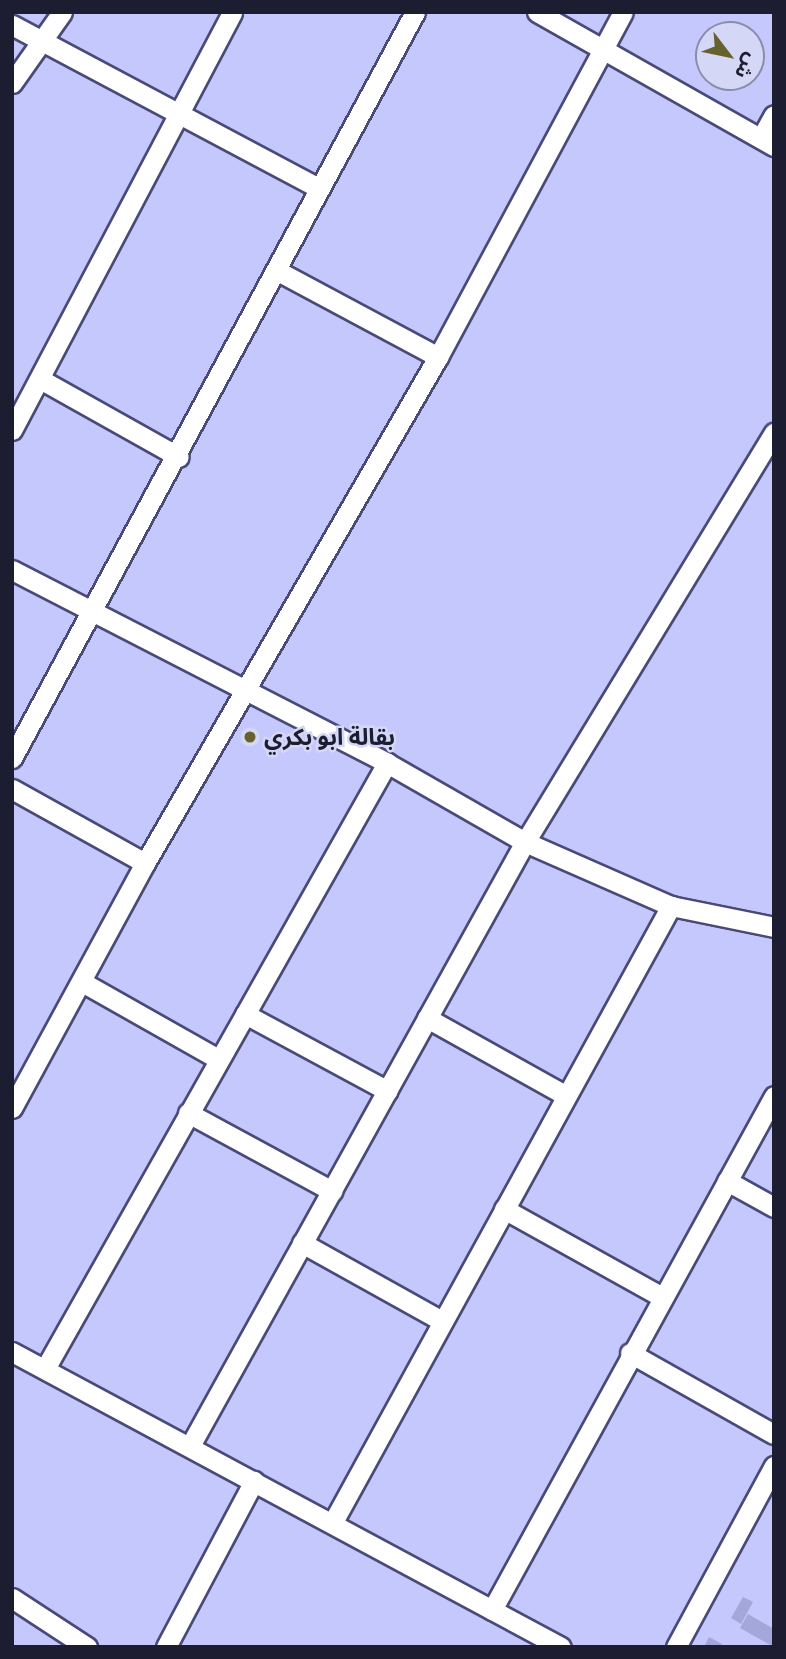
<!DOCTYPE html>
<html>
<head>
<meta charset="utf-8">
<style>
  body { margin:0 }
  #map { position:relative; width:786px; height:1659px; overflow:hidden; background:#c5c8fd; font-family:"DM Sans","Noto Sans Arabic",sans-serif }
  div>[style] { position:absolute }
  [style*='--x'] { left:calc(var(--x)*1px); top:calc(var(--y)*1px); width:calc(var(--w)*1px); rotate:calc(var(--a)*1deg) }
  .building>* { inset:0; background:#a4a7da }
  .roads { filter:drop-shadow(2px 0 #494a77) drop-shadow(-2px 0 #494a77) drop-shadow(0 2px #494a77) drop-shadow(0 -2px #494a77) }
  .minor>* { height:19px; margin:-9.5px; padding:0 9.5px; transform-origin:9.5px; border-radius:9.5px; background:#fff }
  .dots>* { width:19px; height:19px; translate:-50% -50%; box-sizing:border-box; border:4px solid #d5d7f7; border-radius:50% }
  span { translate:-50% -50%; white-space:nowrap; text-align:center; line-height:1.15; -webkit-text-stroke:5px #d5d7f7; paint-order:stroke }
  .poi-label { font-size:23px; color:#1c1d30; font-weight:700 }
  .left { translate:0 -50%; text-align:left }
  .frame { position:absolute; inset:0; border:14px solid #1c1d30; pointer-events:none }
  .north { position:absolute; left:695px; top:21px; width:70px; height:70px; box-sizing:border-box; background:#d5d7f7; border:2px solid #8b8da7; border-radius:50%; rotate:122deg; font-size:19px; font-weight:700; line-height:28px; text-align:center; color:#1c1d30 }
  .north::after { content:''; display:block; margin:auto; width:24px; height:32px; background:#67612d; clip-path:polygon(50% 0,100% 100%,50% 72%,0 100%) }
</style>
</head>
<body>
<div id="map">
  <div class="building">
    <div style="clip-path:polygon(743px 1597px,753px 1602px,741px 1624px,731px 1618px)"></div>
    <div style="clip-path:polygon(748px 1614px,774px 1629px,774px 1647px,740px 1628px)"></div>
    <div style="clip-path:polygon(709px 1637px,722px 1644px,721px 1647px,704px 1647px)"></div>
  </div>
  <div class="roads">
    <div class="minor">
      <div style="--x:537;--y:12;--w:272;--a:29.5"></div>
      <div style="--x:12;--y:25;--w:348;--a:28"></div>
      <div style="--x:12;--y:83;--w:87;--a:-54.8"></div>
      <div style="--x:761;--y:138;--w:26;--a:-61"></div>
      <div style="--x:276;--y:270;--w:184;--a:28.2"></div>
      <div style="--x:40;--y:379;--w:159;--a:29.3"></div>
      <div style="--x:12;--y:430;--w:472;--a:-62.2"></div>
      <div style="--x:12;--y:570;--w:422;--a:27.2"></div>
      <div style="--x:387;--y:763;--w:159;--a:29.8"></div>
      <div style="--x:525;--y:842;--w:159;--a:23.7"></div>
      <div style="--x:671;--y:906;--w:105;--a:11.5"></div>
      <div style="--x:12;--y:758;--w:848;--a:-61.62"></div>
      <div style="--x:12;--y:789;--w:152;--a:29.1"></div>
      <div style="--x:82;--y:982;--w:156;--a:29.5"></div>
      <div style="--x:245;--y:1014;--w:162;--a:28.3"></div>
      <div style="--x:427;--y:1018;--w:158;--a:29.2"></div>
      <div style="--x:12;--y:1108;--w:279;--a:-61.5"></div>
      <div style="--x:145;--y:863;--w:585;--a:-59.93"></div>
      <div style="--x:438;--y:357;--w:391;--a:-61.8"></div>
      <div style="--x:188;--y:1113;--w:164;--a:28.4"></div>
      <div style="--x:727;--y:1181;--w:54;--a:29"></div>
      <div style="--x:504;--y:1209;--w:181;--a:29.1"></div>
      <div style="--x:302;--y:1243;--w:160;--a:29.1"></div>
      <div style="--x:12;--y:1352;--w:623;--a:28.25"></div>
      <div style="--x:630;--y:1353;--w:165;--a:29.4"></div>
      <div style="--x:46;--y:1367;--w:694;--a:-60.55"></div>
      <div style="--x:190;--y:1446;--w:691;--a:-60.99"></div>
      <div style="--x:525;--y:842;--w:479;--a:-58.7"></div>
      <div style="--x:333;--y:1522;--w:703;--a:-61.25"></div>
      <div style="--x:12;--y:1598;--w:90;--a:33.2"></div>
      <div style="--x:492;--y:1610;--w:586;--a:-61.25"></div>
      <div style="--x:166;--y:1647;--w:188;--a:-62.1"></div>
      <div style="--x:676;--y:1647;--w:206;--a:-61.6"></div>
    </div>
  </div>
  <div class="dots">
    <div style="left:250px;top:737px;background:#67612d"></div>
  </div>
  <div class="poi-label">
    <span class="left" style="left:264px;top:737px">بقالة ابو بكري</span>
  </div>
  <div class="frame"></div>
  <div class="north">ش</div>
</div>
</body>
</html>
